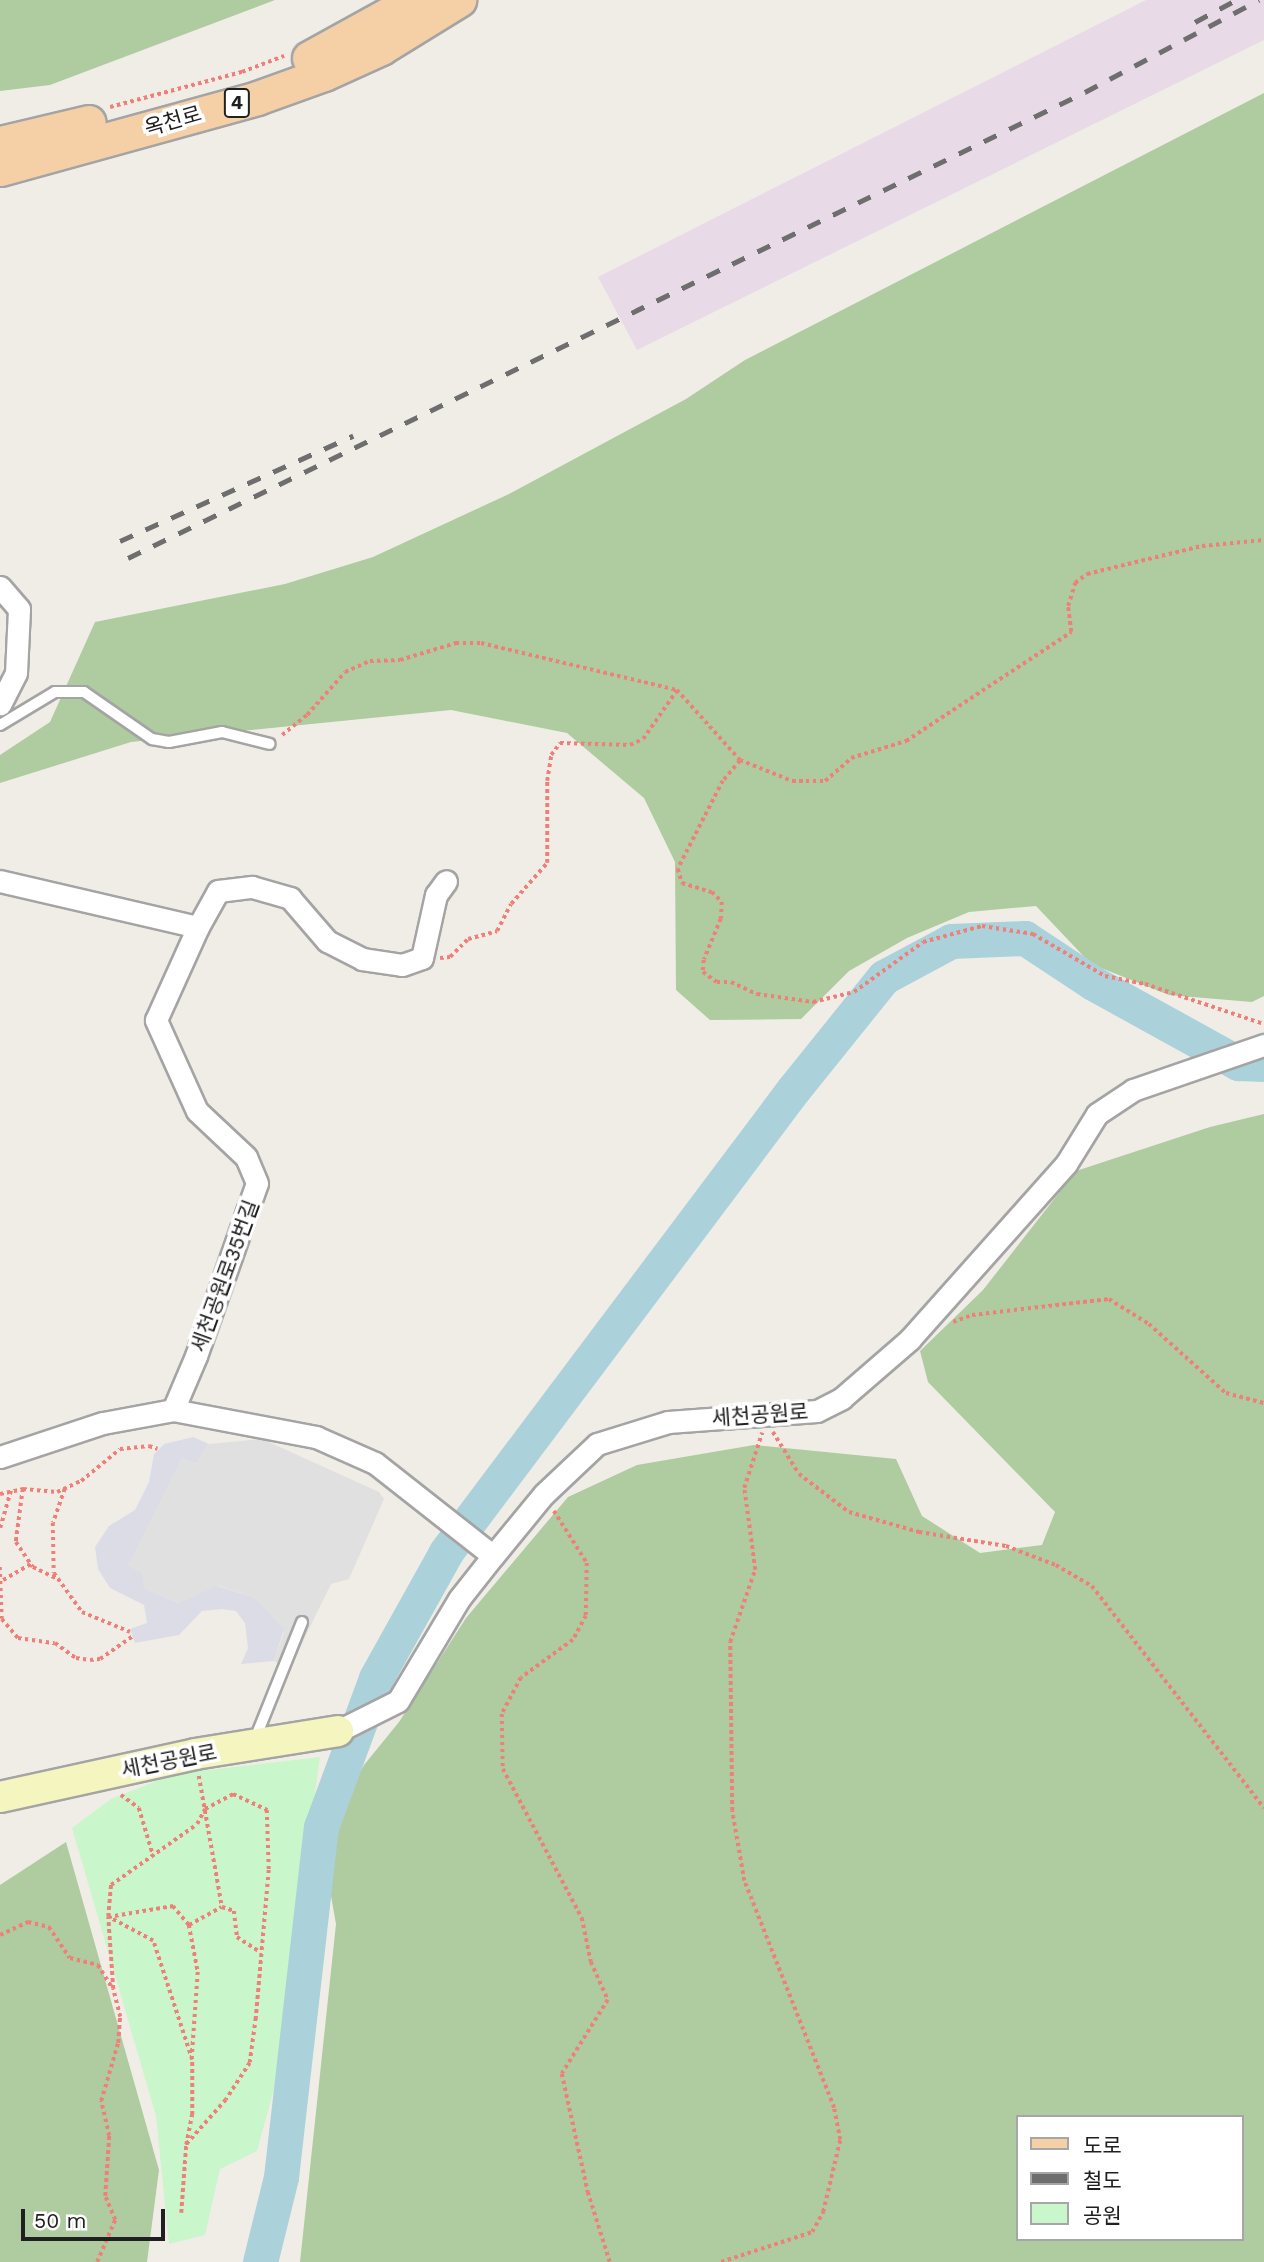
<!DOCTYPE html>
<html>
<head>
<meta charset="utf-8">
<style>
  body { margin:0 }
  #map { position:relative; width:1264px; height:2262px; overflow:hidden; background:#f0ede7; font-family:"Work Sans","Noto Sans KR",sans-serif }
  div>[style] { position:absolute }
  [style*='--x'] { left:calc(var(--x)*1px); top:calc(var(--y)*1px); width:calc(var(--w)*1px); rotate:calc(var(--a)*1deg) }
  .industrial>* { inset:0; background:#e8dae6 }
  .forest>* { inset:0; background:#aecc9f }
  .park>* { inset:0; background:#c9f6ca }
  .parking>* { inset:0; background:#e0e0e0 }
  .plaza>* { inset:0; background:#dcdce6 }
  .river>* { height:35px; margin:-17.5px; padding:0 17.5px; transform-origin:17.5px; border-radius:17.5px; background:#abd1da }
  .path>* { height:3.5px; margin-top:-1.75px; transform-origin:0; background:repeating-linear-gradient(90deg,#ef8079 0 3.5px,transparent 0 7px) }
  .roads { filter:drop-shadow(2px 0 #a4a4a4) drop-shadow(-2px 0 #a4a4a4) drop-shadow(0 2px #a4a4a4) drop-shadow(0 -2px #a4a4a4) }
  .lane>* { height:10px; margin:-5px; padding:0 5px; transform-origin:5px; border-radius:5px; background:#fff }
  .street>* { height:21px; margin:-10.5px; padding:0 10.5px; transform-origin:10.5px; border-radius:10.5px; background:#fff }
  .secondary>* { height:30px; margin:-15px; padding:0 15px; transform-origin:15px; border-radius:15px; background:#f5f5c0 }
  .primary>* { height:33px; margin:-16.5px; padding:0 16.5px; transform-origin:16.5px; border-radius:16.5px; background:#f5d0a7 }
  .rail>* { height:5px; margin-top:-2.5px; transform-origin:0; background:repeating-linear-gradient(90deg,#6e6e6e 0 14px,transparent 0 28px) }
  span { translate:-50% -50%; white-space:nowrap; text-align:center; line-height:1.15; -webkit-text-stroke:7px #fff; paint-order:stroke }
  .shield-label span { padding:2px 5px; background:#fff; border:2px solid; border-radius:5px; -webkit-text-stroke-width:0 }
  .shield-label { font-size:19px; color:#202020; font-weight:700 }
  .street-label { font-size:21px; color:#202020 }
  .legend { position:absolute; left:1016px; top:2115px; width:228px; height:126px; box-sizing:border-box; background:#fff; border:2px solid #a6a6a6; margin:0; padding:9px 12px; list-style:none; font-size:21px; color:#202020 }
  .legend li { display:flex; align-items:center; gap:14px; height:35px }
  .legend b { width:35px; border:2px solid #a6a6a6 }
  .scale { position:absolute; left:21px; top:2209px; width:144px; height:32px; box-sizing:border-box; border:4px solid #202020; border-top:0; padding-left:9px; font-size:21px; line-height:24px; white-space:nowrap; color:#202020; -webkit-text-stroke:5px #fff; paint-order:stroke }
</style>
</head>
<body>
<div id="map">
  <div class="industrial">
    <div style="clip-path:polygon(1146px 0,1264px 0,1264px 40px,637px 350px,598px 277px)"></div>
  </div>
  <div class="forest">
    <div style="clip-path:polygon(0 0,275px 0,50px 85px,0 91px)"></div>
    <div style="clip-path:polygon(1264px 93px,1264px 996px,1252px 1002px,1169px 995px,1091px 964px,1036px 906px,969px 912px,907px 938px,849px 971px,801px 1019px,710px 1020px,676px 990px,675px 862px,644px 798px,567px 733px,451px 710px,131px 742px,0 783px,0 755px,50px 722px,95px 622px,285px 584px,373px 557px,509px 494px,686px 399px,745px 360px)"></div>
    <div style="clip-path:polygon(evenodd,1264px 1114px,1264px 2262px,300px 2262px,336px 1924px,328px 1879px,342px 1805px,364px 1765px,399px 1722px,466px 1618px,568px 1497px,637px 1465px,754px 1445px,896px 1459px,922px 1516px,980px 1553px,1042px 1545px,1055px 1512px,928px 1382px,920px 1351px,983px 1290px,1076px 1171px,1210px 1127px,1264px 1114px,1017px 2117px,1241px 2117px,1241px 2239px,1017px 2239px,1017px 2117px)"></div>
    <div style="clip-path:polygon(66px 1842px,159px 2170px,147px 2262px,0 2262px,0 1885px)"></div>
  </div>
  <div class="park">
    <div style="clip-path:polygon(320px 1757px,274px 2089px,257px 2151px,220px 2169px,205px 2235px,169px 2244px,156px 2116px,72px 1828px,111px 1799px,174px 1774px)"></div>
  </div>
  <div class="parking">
    <div style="clip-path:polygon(262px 1439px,379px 1492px,384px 1499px,349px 1579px,331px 1584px,290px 1668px,274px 1661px,284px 1632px,253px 1597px,219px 1586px,178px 1603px,144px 1588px,127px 1566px,182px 1458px,196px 1464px,209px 1444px)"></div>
  </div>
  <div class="plaza">
    <div style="clip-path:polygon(193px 1437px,209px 1444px,196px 1464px,182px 1458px,128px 1566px,142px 1573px,144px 1588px,178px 1603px,217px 1586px,253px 1597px,284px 1629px,274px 1661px,241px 1664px,248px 1648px,245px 1623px,236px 1611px,222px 1609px,202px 1611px,179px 1635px,135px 1643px,130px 1629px,147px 1623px,144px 1605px,110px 1588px,98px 1569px,95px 1547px,109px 1526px,135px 1510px,149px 1482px,154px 1454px,164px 1444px)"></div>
  </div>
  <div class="river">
    <div style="--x:260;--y:2262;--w:88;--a:-76.1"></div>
    <div style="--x:281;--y:2177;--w:352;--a:-83.5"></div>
    <div style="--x:321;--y:1827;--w:159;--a:-69.7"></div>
    <div style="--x:376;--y:1678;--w:144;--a:-60.9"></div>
    <div style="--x:446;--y:1552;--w:578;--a:-53.09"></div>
    <div style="--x:793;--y:1090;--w:145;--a:-51.2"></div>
    <div style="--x:884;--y:977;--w:76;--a:-28.2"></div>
    <div style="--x:951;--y:941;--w:74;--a:-2.3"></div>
    <div style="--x:1025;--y:938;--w:82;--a:33.5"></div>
    <div style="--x:1093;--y:983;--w:166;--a:28.9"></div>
    <div style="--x:1238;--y:1063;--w:26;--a:2"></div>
  </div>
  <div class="path">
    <div style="--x:110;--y:107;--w:137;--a:-14.9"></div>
    <div style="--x:242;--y:72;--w:45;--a:-20.9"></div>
    <div style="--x:282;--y:735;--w:32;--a:-39"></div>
    <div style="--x:307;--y:715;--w:57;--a:-48.5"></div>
    <div style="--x:345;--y:672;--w:27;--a:-24"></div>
    <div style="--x:370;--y:661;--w:30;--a:-2"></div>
    <div style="--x:400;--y:660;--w:59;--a:-16.9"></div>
    <div style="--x:456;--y:643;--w:25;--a:0"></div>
    <div style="--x:481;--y:643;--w:202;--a:13.5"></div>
    <div style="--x:677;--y:690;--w:94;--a:48"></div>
    <div style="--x:740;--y:760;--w:56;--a:22"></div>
    <div style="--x:792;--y:781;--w:33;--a:0"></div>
    <div style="--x:825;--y:781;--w:35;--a:-41"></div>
    <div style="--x:851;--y:758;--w:58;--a:-17.2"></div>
    <div style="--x:906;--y:741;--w:198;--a:-33.4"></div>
    <div style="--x:1071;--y:632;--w:26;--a:-97"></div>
    <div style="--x:1068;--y:606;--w:24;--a:-73"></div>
    <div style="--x:1075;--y:583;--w:15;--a:-37"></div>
    <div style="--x:1087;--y:574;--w:118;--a:-13.7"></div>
    <div style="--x:1202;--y:546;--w:62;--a:-5.5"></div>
    <div style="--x:740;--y:761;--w:26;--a:130"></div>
    <div style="--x:723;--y:781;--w:99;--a:117.1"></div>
    <div style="--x:678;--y:869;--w:15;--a:74"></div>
    <div style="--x:682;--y:883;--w:31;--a:17"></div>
    <div style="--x:712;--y:892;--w:14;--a:45"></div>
    <div style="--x:722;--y:902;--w:17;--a:93"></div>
    <div style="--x:721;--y:919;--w:44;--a:112.5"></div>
    <div style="--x:704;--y:960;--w:12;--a:95"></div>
    <div style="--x:703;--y:972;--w:17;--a:36"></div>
    <div style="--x:717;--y:982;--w:14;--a:0"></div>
    <div style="--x:731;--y:982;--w:29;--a:25"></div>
    <div style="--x:757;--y:994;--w:57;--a:8.1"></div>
    <div style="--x:813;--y:1002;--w:42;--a:-13.7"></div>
    <div style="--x:854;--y:992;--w:85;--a:-35.9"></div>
    <div style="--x:923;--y:942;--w:61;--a:-15.2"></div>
    <div style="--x:982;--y:926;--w:52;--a:8.9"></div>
    <div style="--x:1033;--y:934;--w:83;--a:30.3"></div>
    <div style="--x:1105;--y:976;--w:41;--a:11.3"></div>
    <div style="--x:1145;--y:984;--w:126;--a:18.6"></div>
    <div style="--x:440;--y:958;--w:10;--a:-6"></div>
    <div style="--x:450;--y:957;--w:25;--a:-45"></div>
    <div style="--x:468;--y:939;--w:30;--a:-15"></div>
    <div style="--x:497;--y:931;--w:30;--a:-63"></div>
    <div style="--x:511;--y:904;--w:55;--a:-48.7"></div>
    <div style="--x:547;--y:863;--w:82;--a:-90"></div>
    <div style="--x:547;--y:781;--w:26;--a:-81"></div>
    <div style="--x:551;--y:755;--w:15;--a:-53"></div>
    <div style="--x:560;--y:743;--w:70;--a:1.6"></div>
    <div style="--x:630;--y:745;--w:14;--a:-25"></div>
    <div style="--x:643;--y:739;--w:60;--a:-55.2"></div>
    <div style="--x:953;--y:1322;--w:20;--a:-20"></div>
    <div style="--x:972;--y:1315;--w:138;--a:-6.7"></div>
    <div style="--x:1109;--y:1299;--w:47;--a:32"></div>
    <div style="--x:1149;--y:1324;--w:103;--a:41.9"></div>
    <div style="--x:1226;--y:1393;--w:39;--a:15"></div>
    <div style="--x:773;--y:1432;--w:49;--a:58.2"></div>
    <div style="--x:799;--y:1474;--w:63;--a:37.2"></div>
    <div style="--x:849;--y:1512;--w:73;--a:15.9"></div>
    <div style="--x:919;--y:1532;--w:88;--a:9.1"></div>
    <div style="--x:1006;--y:1546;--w:53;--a:20.8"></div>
    <div style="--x:1056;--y:1565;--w:42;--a:30.3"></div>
    <div style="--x:1092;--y:1586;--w:281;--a:52.2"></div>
    <div style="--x:23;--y:1489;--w:53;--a:97.5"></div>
    <div style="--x:16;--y:1542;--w:30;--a:56"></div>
    <div style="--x:33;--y:1567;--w:25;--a:26"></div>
    <div style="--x:65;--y:1489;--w:36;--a:109"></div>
    <div style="--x:53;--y:1523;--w:50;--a:88.9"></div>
    <div style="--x:54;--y:1573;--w:48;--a:54.3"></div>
    <div style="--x:82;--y:1612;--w:52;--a:22.6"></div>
    <div style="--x:0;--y:1494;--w:24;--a:-12"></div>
    <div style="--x:23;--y:1489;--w:34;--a:5"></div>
    <div style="--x:57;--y:1492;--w:26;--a:-25"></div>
    <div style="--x:81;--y:1481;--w:50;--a:-39.4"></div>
    <div style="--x:120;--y:1449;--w:29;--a:-6"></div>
    <div style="--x:149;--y:1446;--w:9;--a:18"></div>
    <div style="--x:554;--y:1511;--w:62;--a:57.6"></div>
    <div style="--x:587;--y:1563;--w:53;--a:91.1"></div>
    <div style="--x:586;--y:1616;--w:27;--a:118"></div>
    <div style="--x:573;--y:1640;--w:64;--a:143.8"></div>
    <div style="--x:521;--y:1678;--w:41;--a:117.8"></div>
    <div style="--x:502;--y:1714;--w:55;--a:89"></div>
    <div style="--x:503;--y:1769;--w:169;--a:62.1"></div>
    <div style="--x:582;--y:1918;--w:45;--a:78.4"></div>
    <div style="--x:591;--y:1962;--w:42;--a:65.9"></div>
    <div style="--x:608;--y:2000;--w:87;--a:121.9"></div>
    <div style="--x:562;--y:2074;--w:121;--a:77.6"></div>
    <div style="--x:588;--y:2192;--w:73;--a:72.6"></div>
    <div style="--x:0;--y:1528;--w:40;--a:-74"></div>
    <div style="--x:0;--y:1567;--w:52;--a:87.8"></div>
    <div style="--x:2;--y:1619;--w:25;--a:50"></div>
    <div style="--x:18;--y:1638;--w:37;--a:8"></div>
    <div style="--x:55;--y:1643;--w:26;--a:36"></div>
    <div style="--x:76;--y:1658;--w:14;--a:8"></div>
    <div style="--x:90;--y:1660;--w:10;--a:-6"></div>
    <div style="--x:100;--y:1659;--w:39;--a:-35"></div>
    <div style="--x:3;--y:1580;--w:32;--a:-30"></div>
    <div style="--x:199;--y:1776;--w:133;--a:80"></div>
    <div style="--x:222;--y:1907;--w:13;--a:18"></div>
    <div style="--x:234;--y:1911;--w:26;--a:83"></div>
    <div style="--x:237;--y:1937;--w:27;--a:33"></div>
    <div style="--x:121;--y:1795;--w:22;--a:36"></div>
    <div style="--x:139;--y:1808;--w:49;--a:73.4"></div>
    <div style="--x:189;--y:1925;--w:37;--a:-29"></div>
    <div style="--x:0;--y:1935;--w:31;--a:-25"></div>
    <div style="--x:28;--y:1922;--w:22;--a:13"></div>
    <div style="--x:49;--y:1927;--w:37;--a:56"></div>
    <div style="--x:70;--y:1958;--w:29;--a:14"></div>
    <div style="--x:98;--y:1965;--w:26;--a:58"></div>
    <div style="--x:181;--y:2213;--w:68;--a:-85.8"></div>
    <div style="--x:186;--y:2145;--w:31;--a:-79"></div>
    <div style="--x:192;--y:2115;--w:55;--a:-90"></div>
    <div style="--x:192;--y:2060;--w:125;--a:-108.1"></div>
    <div style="--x:153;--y:1941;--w:51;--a:-151.9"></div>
    <div style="--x:108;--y:1917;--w:32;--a:-85"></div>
    <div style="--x:111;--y:1885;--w:105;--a:-35.3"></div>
    <div style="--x:197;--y:1824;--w:17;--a:-62"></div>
    <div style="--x:205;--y:1809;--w:32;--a:-28"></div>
    <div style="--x:233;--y:1794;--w:38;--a:25"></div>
    <div style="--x:267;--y:1810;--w:60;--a:88.1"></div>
    <div style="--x:269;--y:1870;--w:149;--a:95"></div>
    <div style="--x:256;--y:2018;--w:45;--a:97.6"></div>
    <div style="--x:250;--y:2063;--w:44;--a:123"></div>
    <div style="--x:226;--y:2100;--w:60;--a:131.6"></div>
    <div style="--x:97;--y:2262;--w:46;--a:-66.8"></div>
    <div style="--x:115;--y:2220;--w:26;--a:-113"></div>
    <div style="--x:105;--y:2196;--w:60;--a:-86.2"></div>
    <div style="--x:109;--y:2136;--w:36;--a:-103"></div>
    <div style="--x:101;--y:2101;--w:60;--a:-73.7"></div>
    <div style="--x:118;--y:2043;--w:26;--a:-86"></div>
    <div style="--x:120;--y:2017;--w:29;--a:-104"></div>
    <div style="--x:113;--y:1989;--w:72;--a:-94"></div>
    <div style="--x:108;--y:1917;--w:66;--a:-9.6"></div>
    <div style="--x:173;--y:1906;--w:25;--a:50"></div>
    <div style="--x:189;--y:1925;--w:48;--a:79.2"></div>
    <div style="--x:198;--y:1972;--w:86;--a:94"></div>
    <div style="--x:721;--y:2262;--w:96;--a:-18.2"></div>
    <div style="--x:812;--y:2232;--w:23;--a:-61"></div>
    <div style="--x:823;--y:2212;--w:74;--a:-76.7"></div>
    <div style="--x:840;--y:2140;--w:33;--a:-101"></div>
    <div style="--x:834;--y:2108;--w:244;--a:-111.6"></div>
    <div style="--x:744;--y:1881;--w:71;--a:-99.7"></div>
    <div style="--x:732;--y:1811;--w:169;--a:-90.7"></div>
    <div style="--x:730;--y:1642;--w:76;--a:-70.9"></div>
    <div style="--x:755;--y:1570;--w:83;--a:-97.6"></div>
    <div style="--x:744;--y:1488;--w:58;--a:-71.9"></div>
  </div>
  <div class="roads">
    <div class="lane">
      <div style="--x:0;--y:725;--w:64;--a:-31"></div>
      <div style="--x:55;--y:692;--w:29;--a:0"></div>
      <div style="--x:84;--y:692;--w:83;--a:34.7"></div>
      <div style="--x:152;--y:739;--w:17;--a:10"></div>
      <div style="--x:169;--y:742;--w:54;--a:-10.7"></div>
      <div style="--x:222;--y:732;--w:49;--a:14"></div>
      <div style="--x:255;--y:1739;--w:126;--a:-68.1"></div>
    </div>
    <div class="street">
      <div style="--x:0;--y:587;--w:29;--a:49"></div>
      <div style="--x:19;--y:609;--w:64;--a:92.7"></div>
      <div style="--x:16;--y:673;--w:35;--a:117"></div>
      <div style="--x:0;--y:881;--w:203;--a:13.1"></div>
      <div style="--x:173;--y:1410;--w:59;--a:-66.9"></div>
      <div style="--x:196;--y:1356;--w:183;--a:-70.6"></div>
      <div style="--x:257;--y:1183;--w:28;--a:-113"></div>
      <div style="--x:246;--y:1157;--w:67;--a:-136.8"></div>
      <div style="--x:197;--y:1111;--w:100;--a:-114.3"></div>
      <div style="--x:156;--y:1020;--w:102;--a:-65.7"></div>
      <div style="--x:198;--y:927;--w:41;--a:-60.9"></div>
      <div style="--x:218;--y:891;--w:34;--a:-7"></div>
      <div style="--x:252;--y:887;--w:40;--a:16"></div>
      <div style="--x:290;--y:898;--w:57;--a:49.3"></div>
      <div style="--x:327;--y:941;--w:39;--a:27"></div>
      <div style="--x:362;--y:959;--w:40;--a:8.5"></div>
      <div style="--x:402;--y:965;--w:21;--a:-19"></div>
      <div style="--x:422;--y:958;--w:65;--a:-77.5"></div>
      <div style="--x:436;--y:895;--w:17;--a:-54"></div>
      <div style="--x:0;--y:1457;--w:108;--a:-18.3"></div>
      <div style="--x:103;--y:1423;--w:71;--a:-10.5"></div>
      <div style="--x:173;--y:1410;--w:146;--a:10.7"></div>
      <div style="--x:316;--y:1437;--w:64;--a:23.8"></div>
      <div style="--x:375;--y:1463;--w:150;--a:38.2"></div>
      <div style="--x:338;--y:1731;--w:67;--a:-26.6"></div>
      <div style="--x:398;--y:1701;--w:119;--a:-59.1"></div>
      <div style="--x:459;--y:1599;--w:55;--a:-51.7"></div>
      <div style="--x:493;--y:1556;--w:80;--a:-50.6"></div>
      <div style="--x:544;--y:1494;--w:73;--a:-43.3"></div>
      <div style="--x:597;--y:1444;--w:74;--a:-17.2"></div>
      <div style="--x:668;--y:1422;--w:149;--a:-4.2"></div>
      <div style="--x:817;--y:1411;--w:28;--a:-27"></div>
      <div style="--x:842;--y:1398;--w:90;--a:-40.9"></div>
      <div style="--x:910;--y:1339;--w:234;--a:-48.3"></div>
      <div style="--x:1066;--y:1164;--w:59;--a:-58.2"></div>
      <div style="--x:1097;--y:1114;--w:43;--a:-33.7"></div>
      <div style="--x:1133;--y:1090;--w:139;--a:-19"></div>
    </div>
    <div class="secondary">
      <div style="--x:0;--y:1797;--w:200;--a:-12.4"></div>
      <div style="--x:195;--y:1754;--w:145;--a:-9.1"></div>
    </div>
    <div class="primary">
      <div style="--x:309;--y:58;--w:120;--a:-28.9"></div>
      <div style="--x:0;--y:143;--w:91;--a:-13.3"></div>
      <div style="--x:0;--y:169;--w:267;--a:-15.4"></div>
      <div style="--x:257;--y:98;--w:71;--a:-19.7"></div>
      <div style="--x:324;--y:74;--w:63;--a:-24.5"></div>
      <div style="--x:381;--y:48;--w:92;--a:-31.6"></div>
    </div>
  </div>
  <div class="rail">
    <div style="--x:1195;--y:22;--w:47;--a:-28.2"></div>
    <div style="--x:120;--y:541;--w:256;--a:-24.3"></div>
    <div style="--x:128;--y:558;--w:1064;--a:-25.96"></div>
    <div style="--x:1085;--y:92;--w:197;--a:-27.9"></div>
  </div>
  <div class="shield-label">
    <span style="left:237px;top:103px">4</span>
  </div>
  <div class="street-label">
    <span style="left:173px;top:121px;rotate:-16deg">옥천로</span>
    <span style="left:225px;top:1276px;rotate:-70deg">세천공원로35번길</span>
    <span style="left:760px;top:1415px;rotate:-4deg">세천공원로</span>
    <span style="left:169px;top:1761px;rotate:-11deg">세천공원로</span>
  </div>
  <ul class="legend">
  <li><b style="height:9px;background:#f5d0a7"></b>도로</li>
  <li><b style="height:9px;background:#6e6e6e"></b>철도</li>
  <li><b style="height:19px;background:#c9f6ca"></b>공원</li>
  </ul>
  <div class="scale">50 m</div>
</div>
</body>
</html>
